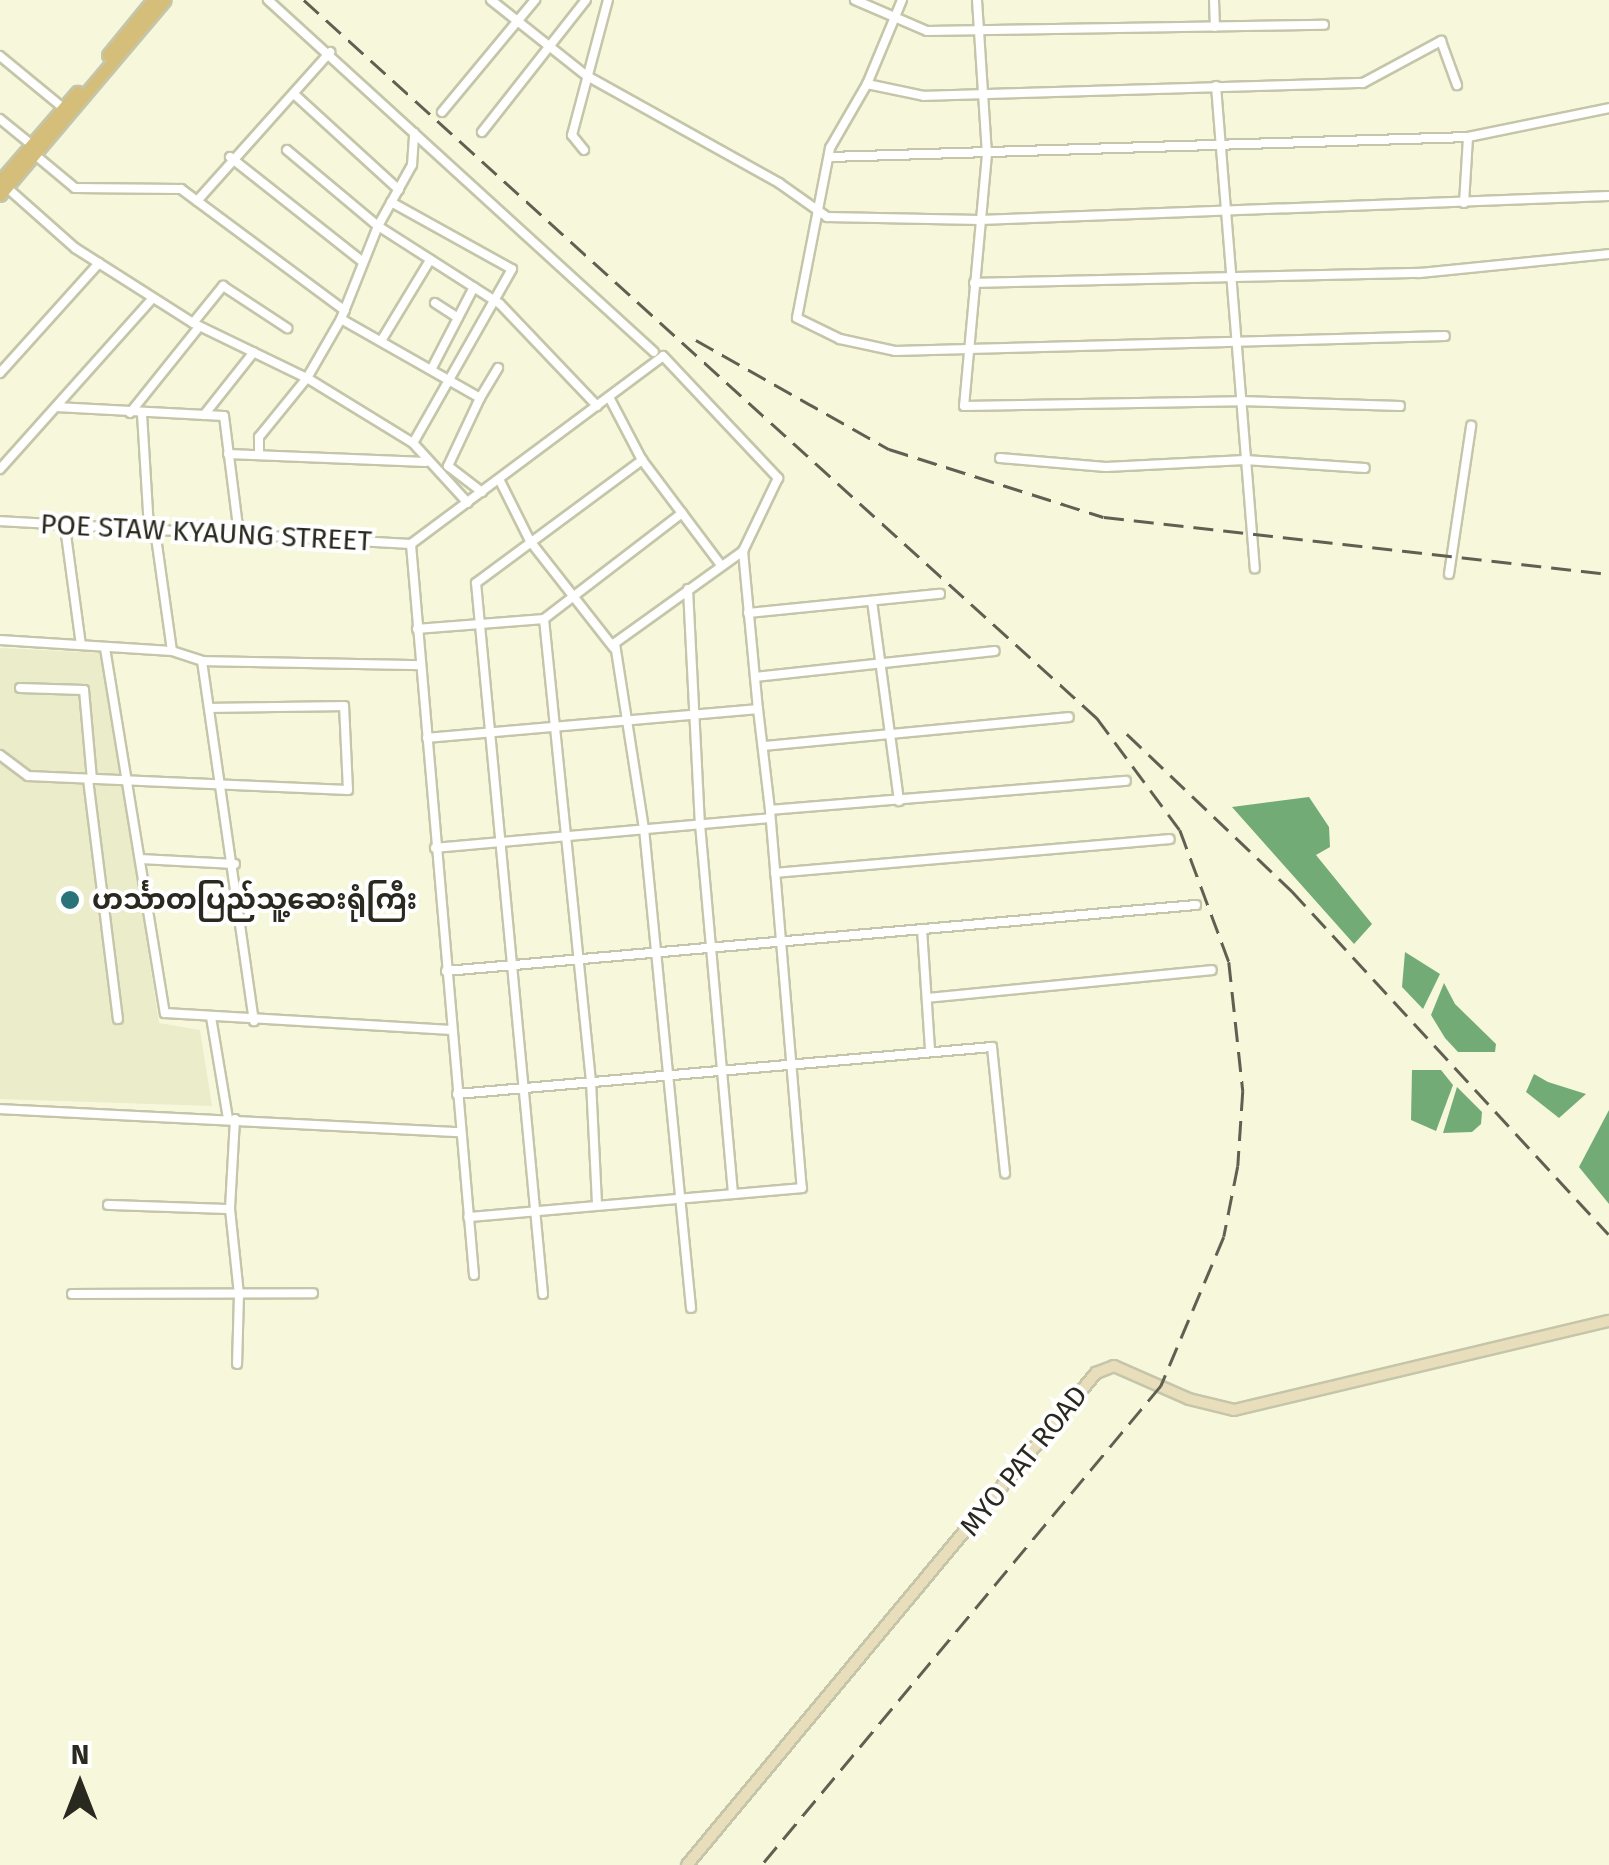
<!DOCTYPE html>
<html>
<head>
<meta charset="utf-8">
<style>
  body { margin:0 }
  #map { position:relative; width:1609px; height:1865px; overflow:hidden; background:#f7f7dc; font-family:"Fira Sans","Noto Sans Myanmar",sans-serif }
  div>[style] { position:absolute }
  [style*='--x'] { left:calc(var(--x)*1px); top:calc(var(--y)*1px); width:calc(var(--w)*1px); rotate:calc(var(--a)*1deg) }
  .built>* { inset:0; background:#ebecc9 }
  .water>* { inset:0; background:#73ab76 }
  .roads { filter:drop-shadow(2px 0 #c5c5aa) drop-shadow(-2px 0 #c5c5aa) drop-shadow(0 2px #c5c5aa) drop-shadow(0 -2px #c5c5aa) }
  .minor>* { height:8px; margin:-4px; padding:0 4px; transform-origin:4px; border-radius:4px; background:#fff }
  .secondary>* { height:10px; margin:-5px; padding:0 5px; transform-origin:5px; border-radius:5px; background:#e9debc }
  .primary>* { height:11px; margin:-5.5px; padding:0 5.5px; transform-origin:5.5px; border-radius:5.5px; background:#d4be7a }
  .rail>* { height:2.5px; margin-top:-1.25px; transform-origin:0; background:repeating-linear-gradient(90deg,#606052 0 20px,transparent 0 30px) }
  .dots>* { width:28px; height:28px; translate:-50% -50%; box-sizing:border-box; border:5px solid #fff; border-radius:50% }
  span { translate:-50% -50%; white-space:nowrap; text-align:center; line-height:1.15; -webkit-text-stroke:8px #fff; paint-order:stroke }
  .street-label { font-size:28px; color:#29291f }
  .poi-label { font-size:28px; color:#29291f; font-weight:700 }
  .left { translate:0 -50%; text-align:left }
  .north { position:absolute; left:30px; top:1735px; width:100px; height:100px; -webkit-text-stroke:8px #fff; paint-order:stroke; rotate:0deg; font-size:28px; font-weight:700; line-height:40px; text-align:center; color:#29291f }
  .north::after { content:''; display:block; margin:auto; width:35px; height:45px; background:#29291f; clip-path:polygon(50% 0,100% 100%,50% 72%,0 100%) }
</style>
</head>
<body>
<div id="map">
  <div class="built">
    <div style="clip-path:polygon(0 648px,102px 653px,159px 1023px,200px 1030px,212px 1106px,0 1099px)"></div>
  </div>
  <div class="water">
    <div style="clip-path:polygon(1309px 797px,1329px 827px,1330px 847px,1316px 855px,1372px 924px,1354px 944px,1232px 807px)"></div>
    <div style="clip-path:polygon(1405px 952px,1440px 974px,1423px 1009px,1402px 987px)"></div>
    <div style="clip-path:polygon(1444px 983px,1455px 1004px,1496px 1044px,1495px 1052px,1458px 1052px,1445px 1038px,1431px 1015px)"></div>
    <div style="clip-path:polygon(1412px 1070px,1441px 1070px,1453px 1085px,1436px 1131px,1411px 1120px)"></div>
    <div style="clip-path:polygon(1534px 1074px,1548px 1082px,1586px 1094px,1559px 1118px,1526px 1092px)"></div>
    <div style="clip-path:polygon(1457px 1087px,1482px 1112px,1481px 1124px,1472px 1132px,1443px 1133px)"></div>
    <div style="clip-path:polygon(1609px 1110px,1609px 1204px,1579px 1167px)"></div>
  </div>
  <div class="roads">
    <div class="minor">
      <div style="--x:268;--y:0;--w:522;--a:42.36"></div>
      <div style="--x:491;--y:0;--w:122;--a:38.4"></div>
      <div style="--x:587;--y:76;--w:220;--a:29.1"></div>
      <div style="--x:779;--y:183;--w:59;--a:35.3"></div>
      <div style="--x:827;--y:217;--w:153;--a:1.1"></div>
      <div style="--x:980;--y:220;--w:629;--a:-2.19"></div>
      <div style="--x:855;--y:0;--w:78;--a:23.3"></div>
      <div style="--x:927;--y:31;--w:397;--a:-0.9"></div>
      <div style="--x:902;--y:0;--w:91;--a:112.6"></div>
      <div style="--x:867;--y:84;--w:74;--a:120"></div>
      <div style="--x:830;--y:148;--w:173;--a:101"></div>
      <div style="--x:797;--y:318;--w:48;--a:26"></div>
      <div style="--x:840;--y:339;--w:56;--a:12.3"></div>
      <div style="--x:895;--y:351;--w:550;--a:-1.56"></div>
      <div style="--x:977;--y:0;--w:154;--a:86.3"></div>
      <div style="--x:987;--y:154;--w:253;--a:95.2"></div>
      <div style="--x:964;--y:406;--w:276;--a:-1"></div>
      <div style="--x:1240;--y:401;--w:160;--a:1.8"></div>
      <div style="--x:1214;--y:0;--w:27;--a:88"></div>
      <div style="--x:0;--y:56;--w:87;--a:39.4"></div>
      <div style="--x:867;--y:84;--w:58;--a:11.9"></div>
      <div style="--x:924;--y:96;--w:439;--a:-1.7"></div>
      <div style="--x:1363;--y:83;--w:89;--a:-28.3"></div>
      <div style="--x:1441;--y:41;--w:47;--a:70"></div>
      <div style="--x:1216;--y:86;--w:484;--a:85.4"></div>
      <div style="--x:294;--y:94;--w:142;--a:42.4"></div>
      <div style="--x:442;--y:112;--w:146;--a:-50.3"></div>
      <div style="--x:0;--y:119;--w:41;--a:39.1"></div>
      <div style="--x:482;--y:132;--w:168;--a:-51.8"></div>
      <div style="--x:287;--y:150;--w:119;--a:39.9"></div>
      <div style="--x:378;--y:226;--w:145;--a:32.6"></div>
      <div style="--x:500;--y:304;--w:141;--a:46.4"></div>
      <div style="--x:584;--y:150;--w:19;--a:-129"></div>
      <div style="--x:572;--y:135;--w:140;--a:-75.1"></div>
      <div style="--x:34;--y:154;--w:53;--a:39.7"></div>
      <div style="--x:75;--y:188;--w:106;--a:0.5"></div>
      <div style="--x:181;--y:189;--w:204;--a:36.6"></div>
      <div style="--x:230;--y:157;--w:169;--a:38.3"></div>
      <div style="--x:829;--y:157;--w:639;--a:-1.79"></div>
      <div style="--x:1468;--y:137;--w:144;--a:-11.6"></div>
      <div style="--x:4;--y:185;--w:95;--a:41.6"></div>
      <div style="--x:75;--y:248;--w:140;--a:32.4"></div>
      <div style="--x:193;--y:323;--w:127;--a:25.8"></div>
      <div style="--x:307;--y:378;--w:124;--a:31.5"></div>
      <div style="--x:413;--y:443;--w:81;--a:47.5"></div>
      <div style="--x:197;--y:201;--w:200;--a:-48.2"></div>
      <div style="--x:391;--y:202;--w:138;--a:29"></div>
      <div style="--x:512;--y:269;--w:200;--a:119.6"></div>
      <div style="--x:1464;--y:203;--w:66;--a:-86.5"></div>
      <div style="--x:974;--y:283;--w:445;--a:-1.3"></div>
      <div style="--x:1419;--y:273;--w:191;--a:-5.7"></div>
      <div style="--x:435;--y:303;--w:27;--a:33"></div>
      <div style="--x:341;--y:319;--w:160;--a:29.6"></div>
      <div style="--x:480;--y:398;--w:75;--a:115.2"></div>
      <div style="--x:448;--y:466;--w:43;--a:37.4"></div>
      <div style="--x:193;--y:323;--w:48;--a:-51"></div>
      <div style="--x:223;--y:286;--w:77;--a:33.3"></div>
      <div style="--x:381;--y:341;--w:95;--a:-58.8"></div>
      <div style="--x:432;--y:368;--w:91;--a:-62.6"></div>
      <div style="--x:0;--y:373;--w:148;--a:-48"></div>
      <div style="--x:609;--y:397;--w:71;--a:62.4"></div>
      <div style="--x:642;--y:460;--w:130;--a:53.1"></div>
      <div style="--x:480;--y:398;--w:35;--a:-59"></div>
      <div style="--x:56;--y:407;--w:168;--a:3.1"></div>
      <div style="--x:224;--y:416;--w:119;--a:82.8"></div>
      <div style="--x:130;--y:413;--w:110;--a:-51.3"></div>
      <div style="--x:142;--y:414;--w:115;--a:86.5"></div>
      <div style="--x:204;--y:415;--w:80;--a:-51.6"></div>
      <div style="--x:228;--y:454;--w:198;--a:2.3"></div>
      <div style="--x:259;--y:455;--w:18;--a:-90"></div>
      <div style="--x:259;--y:437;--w:76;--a:-50.9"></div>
      <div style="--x:307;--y:378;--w:68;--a:-60"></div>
      <div style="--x:341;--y:319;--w:100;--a:-68.3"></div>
      <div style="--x:378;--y:226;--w:70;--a:-60.9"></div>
      <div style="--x:412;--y:165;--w:32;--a:-86"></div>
      <div style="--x:1000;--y:458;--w:106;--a:4.9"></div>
      <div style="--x:1106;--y:467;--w:139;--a:-2.9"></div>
      <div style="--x:1245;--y:460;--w:120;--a:3.8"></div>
      <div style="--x:0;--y:469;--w:229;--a:-48.2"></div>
      <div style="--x:499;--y:479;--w:69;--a:63.4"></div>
      <div style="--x:530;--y:541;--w:136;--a:51.9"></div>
      <div style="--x:0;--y:521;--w:412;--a:3.2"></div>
      <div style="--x:65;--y:527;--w:119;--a:82.3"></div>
      <div style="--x:155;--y:530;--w:122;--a:82"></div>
      <div style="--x:1449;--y:574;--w:150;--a:-81.5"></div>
      <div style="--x:688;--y:589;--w:235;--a:87.1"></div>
      <div style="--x:700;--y:824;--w:371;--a:84.9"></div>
      <div style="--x:872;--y:601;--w:202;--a:82.3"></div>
      <div style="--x:748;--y:613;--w:193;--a:-5.7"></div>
      <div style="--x:544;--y:619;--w:464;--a:84.2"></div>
      <div style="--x:591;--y:1081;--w:121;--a:87.2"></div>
      <div style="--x:417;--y:629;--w:127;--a:-4.5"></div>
      <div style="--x:544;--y:619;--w:174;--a:-37.5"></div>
      <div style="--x:0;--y:640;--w:172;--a:3.7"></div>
      <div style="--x:172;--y:651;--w:32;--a:18"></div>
      <div style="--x:202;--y:661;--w:218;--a:1.1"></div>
      <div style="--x:105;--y:648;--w:370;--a:80.7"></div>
      <div style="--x:165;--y:1013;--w:287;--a:3.4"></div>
      <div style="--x:202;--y:661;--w:364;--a:81.8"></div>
      <div style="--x:755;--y:677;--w:241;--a:-6.2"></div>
      <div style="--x:20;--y:688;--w:64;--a:1.8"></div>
      <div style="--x:84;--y:690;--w:89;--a:84.9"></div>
      <div style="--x:427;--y:738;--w:332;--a:-5"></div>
      <div style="--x:758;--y:709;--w:102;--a:83.2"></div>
      <div style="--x:770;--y:810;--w:379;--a:85.2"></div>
      <div style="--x:802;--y:1188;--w:335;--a:175"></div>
      <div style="--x:764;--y:746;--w:306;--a:-5.4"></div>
      <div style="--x:0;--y:755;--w:35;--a:37"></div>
      <div style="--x:28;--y:776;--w:320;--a:2.5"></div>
      <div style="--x:348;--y:790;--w:84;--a:-92.7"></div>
      <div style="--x:344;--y:706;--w:135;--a:179.2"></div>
      <div style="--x:88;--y:779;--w:242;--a:82.9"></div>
      <div style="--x:770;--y:810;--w:357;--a:-4.7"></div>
      <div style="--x:435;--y:848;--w:335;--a:-5.1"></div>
      <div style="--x:140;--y:859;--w:95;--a:3"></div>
      <div style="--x:775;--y:873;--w:396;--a:-4.9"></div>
      <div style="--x:922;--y:929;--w:122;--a:86.2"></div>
      <div style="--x:446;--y:971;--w:753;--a:-5.03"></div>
      <div style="--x:927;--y:998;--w:286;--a:-5.6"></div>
      <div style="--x:211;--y:1017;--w:103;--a:80.5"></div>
      <div style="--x:457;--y:1094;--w:537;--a:-5.02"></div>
      <div style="--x:992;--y:1047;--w:127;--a:84.1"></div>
      <div style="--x:0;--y:1109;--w:461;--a:2.9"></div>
      <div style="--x:235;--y:1119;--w:90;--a:93.2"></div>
      <div style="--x:230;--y:1209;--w:85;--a:84"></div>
      <div style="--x:239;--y:1294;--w:70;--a:91.6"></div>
      <div style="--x:108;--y:1205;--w:122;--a:1.9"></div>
      <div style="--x:474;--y:1275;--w:734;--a:-94.93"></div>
      <div style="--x:411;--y:544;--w:314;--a:-36.7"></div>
      <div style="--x:663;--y:356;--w:168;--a:46.7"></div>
      <div style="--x:778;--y:478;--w:81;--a:115.6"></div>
      <div style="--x:743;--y:551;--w:159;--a:84.6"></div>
      <div style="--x:72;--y:1294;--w:241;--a:-0.2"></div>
      <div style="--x:543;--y:1294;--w:714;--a:-95.38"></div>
      <div style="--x:476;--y:583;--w:207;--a:-36.5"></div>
      <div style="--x:691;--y:1308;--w:481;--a:-95.6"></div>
      <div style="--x:644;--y:829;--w:188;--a:-98.9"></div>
      <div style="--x:615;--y:643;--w:158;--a:-35.7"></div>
    </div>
    <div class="secondary">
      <div style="--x:687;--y:1865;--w:640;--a:-50.26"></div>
      <div style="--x:1096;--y:1373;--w:19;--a:-21"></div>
      <div style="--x:1114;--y:1366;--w:82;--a:23.7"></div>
      <div style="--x:1189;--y:1399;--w:46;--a:13.7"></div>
      <div style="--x:1234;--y:1410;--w:385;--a:-13.4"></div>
    </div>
    <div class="primary">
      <div style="--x:108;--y:55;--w:71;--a:-50.7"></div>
      <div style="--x:0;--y:181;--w:118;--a:-49.1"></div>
      <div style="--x:0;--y:195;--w:255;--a:-49.8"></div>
    </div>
  </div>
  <div class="rail">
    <div style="--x:304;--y:0;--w:1070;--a:42.16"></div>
    <div style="--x:1097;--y:718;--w:139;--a:53.5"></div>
    <div style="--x:1180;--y:830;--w:141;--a:69.6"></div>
    <div style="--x:1229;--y:962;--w:130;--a:83.8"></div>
    <div style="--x:1243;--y:1091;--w:75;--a:93.8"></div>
    <div style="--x:1238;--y:1166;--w:72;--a:101.2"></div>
    <div style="--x:1224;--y:1237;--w:162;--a:112.9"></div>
    <div style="--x:1161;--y:1386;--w:623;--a:129.79"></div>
    <div style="--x:696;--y:340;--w:222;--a:29.5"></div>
    <div style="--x:889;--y:449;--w:225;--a:17.6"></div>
    <div style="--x:1104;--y:517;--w:508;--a:6.44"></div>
    <div style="--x:1127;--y:734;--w:228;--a:43.6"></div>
    <div style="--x:1292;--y:891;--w:467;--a:47.3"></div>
  </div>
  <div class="dots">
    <div style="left:70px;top:900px;background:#2a7479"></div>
  </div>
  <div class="street-label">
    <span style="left:206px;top:533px;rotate:3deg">POE STAW KYAUNG STREET</span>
    <span style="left:1024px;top:1461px;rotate:-51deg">MYO PAT ROAD</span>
  </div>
  <div class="poi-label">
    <span class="left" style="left:92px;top:900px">ဟင်္သာတပြည်သူ့ဆေးရုံကြီး</span>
  </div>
  <div class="north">N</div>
</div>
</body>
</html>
